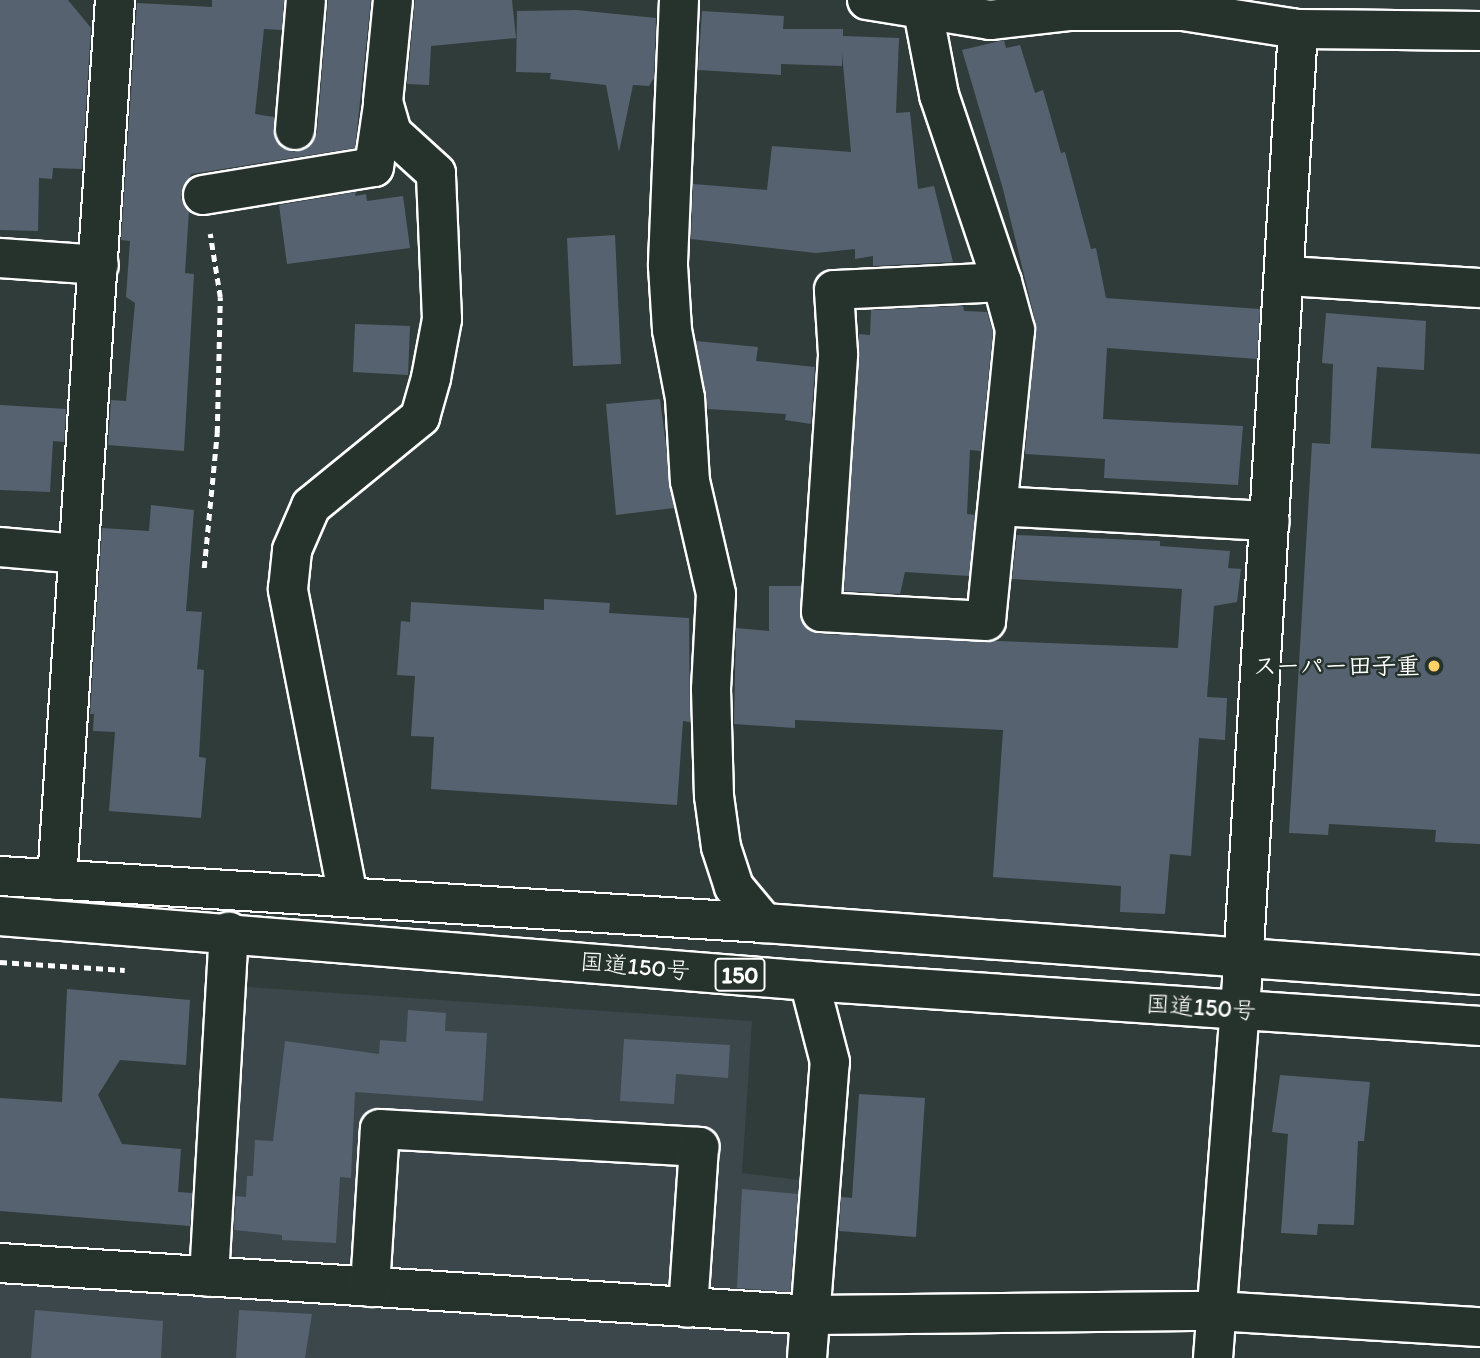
<!DOCTYPE html>
<html>
<head>
<meta charset="utf-8">
<style>
  body { margin:0 }
  #map { position:relative; width:1480px; height:1358px; overflow:hidden; background:#303c3a; font-family:Itim,"Klee One",sans-serif }
  div>[style] { position:absolute }
  [style*='--x'] { left:calc(var(--x)*1px); top:calc(var(--y)*1px); width:calc(var(--w)*1px); rotate:calc(var(--a)*1deg) }
  .built>* { inset:0; background:#3b474a }
  .building>* { inset:0; background:#566270 }
  .path>* { height:4.5px; margin-top:-2.25px; transform-origin:0; background:repeating-linear-gradient(90deg,#fff 0 7px,transparent 0 12px) }
  .roads { filter:drop-shadow(2px 0 #fff) drop-shadow(-2px 0 #fff) drop-shadow(0 2px #fff) drop-shadow(0 -2px #fff) }
  .street>* { height:38px; margin:-19px; padding:0 19px; transform-origin:19px; border-radius:19px; background:#26332d }
  .secondary>* { height:38px; margin:-19px; padding:0 19px; transform-origin:19px; border-radius:19px; background:#26332d }
  .highway>* { height:38px; margin:-19px; padding:0 19px; transform-origin:19px; border-radius:19px; background:#26332d }
  .dots>* { width:19px; height:19px; translate:-50% -50%; box-sizing:border-box; border:4px solid #26332d; border-radius:50% }
  span { translate:-50% -50%; white-space:nowrap; text-align:center; line-height:1.15; -webkit-text-stroke:5px #26332d; paint-order:stroke }
  .shield-label span { padding:2px 5px; background:#26332d; border:2px solid; border-radius:5px; -webkit-text-stroke-width:0 }
  .shield-label { font-size:23px; color:#fff; font-weight:700 }
  .poi-label { font-size:24px; color:#fff; font-weight:700 }
  .right { translate:-100% -50%; text-align:right }
  .street-label { font-size:24px; color:#fff }
</style>
</head>
<body>
<div id="map">
  <div class="built">
    <div style="clip-path:polygon(247px 987px,752px 1021px,742px 1173px,799px 1180px,791px 1300px,241px 1263px,230px 1250px)"></div>
    <div style="clip-path:polygon(0 1284px,791px 1332px,790px 1358px,0 1358px)"></div>
  </div>
  <div class="building">
    <div style="clip-path:polygon(0 0,68px 0,91px 28px,82px 169px,53px 168px,52px 179px,39px 178px,38px 231px,0 230px)"></div>
    <div style="clip-path:polygon(212px 0,284px 0,282px 30px,264px 29px,255px 114px,274px 117px,276px 140px,294px 152px,312px 143px,317px 132px,328px 0,371px 0,355px 148px,191px 174px,181px 198px,189px 211px,185px 273px,194px 274px,184px 451px,108px 445px,111px 400px,126px 401px,135px 303px,126px 297px,130px 241px,121px 240px,137px 3px,212px 7px)"></div>
    <div style="clip-path:polygon(415px 0,512px 0,516px 38px,431px 46px,429px 85px,407px 84px)"></div>
    <div style="clip-path:polygon(576px 10px,656px 18px,654px 78px,649px 86px,633px 85px,619px 152px,606px 85px,550px 79px,551px 73px,516px 72px,517px 11px)"></div>
    <div style="clip-path:polygon(702px 11px,784px 16px,783px 29px,843px 29px,843px 36px,899px 38px,896px 113px,910px 112px,918px 189px,934px 186px,953px 262px,873px 266px,873px 256px,855px 259px,855px 249px,816px 253px,691px 239px,693px 184px,767px 190px,772px 146px,851px 152px,842px 53px,842px 66px,781px 64px,781px 75px,698px 70px)"></div>
    <div style="clip-path:polygon(1004px 40px,1006px 48px,1020px 45px,1035px 93px,1043px 90px,1061px 153px,1065px 152px,1091px 249px,1096px 248px,1106px 298px,1260px 309px,1257px 359px,1107px 348px,1103px 419px,1243px 426px,1238px 485px,1104px 478px,1105px 459px,1025px 454px,1036px 324px,1003px 189px,962px 50px)"></div>
    <div style="clip-path:polygon(356px 192px,355px 196px,366px 194px,367px 201px,403px 196px,410px 248px,287px 264px,279px 205px)"></div>
    <div style="clip-path:polygon(615px 235px,621px 364px,573px 366px,567px 238px)"></div>
    <div style="clip-path:polygon(963px 306px,964px 311px,987px 312px,993px 332px,981px 451px,970px 450px,967px 514px,975px 515px,969px 576px,905px 572px,900px 594px,844px 591px,859px 334px,870px 335px,871px 310px)"></div>
    <div style="clip-path:polygon(1326px 313px,1426px 321px,1424px 370px,1377px 367px,1371px 448px,1480px 454px,1480px 844px,1435px 842px,1436px 830px,1329px 824px,1328px 835px,1289px 833px,1312px 443px,1330px 444px,1333px 364px,1322px 363px)"></div>
    <div style="clip-path:polygon(355px 324px,410px 326px,408px 375px,353px 372px)"></div>
    <div style="clip-path:polygon(696px 341px,758px 347px,756px 361px,815px 367px,811px 424px,785px 420px,786px 414px,708px 409px)"></div>
    <div style="clip-path:polygon(660px 399px,674px 508px,616px 515px,606px 404px)"></div>
    <div style="clip-path:polygon(0 405px,66px 409px,64px 442px,53px 441px,50px 492px,0 490px)"></div>
    <div style="clip-path:polygon(151px 505px,194px 510px,186px 611px,202px 612px,197px 669px,204px 670px,199px 757px,206px 758px,201px 818px,109px 811px,115px 732px,93px 731px,94px 714px,90px 714px,102px 528px,149px 531px)"></div>
    <div style="clip-path:polygon(1017px 535px,1160px 541px,1160px 546px,1230px 551px,1228px 568px,1241px 569px,1237px 602px,1214px 606px,1207px 697px,1227px 698px,1225px 740px,1199px 738px,1191px 856px,1170px 854px,1165px 914px,1120px 912px,1121px 886px,993px 877px,1003px 730px,795px 720px,795px 728px,734px 724px,736px 628px,769px 631px,769px 586px,801px 586px,801px 621px,820px 634px,1178px 648px,1182px 589px,1012px 579px)"></div>
    <div style="clip-path:polygon(544px 599px,610px 603px,609px 613px,689px 618px,690px 722px,683px 721px,677px 805px,431px 789px,434px 737px,411px 736px,415px 676px,397px 675px,401px 621px,410px 622px,411px 602px,544px 610px)"></div>
    <div style="clip-path:polygon(67px 989px,190px 1000px,186px 1065px,120px 1060px,98px 1095px,122px 1144px,181px 1149px,178px 1192px,192px 1193px,190px 1226px,0 1211px,0 1098px,62px 1102px)"></div>
    <div style="clip-path:polygon(408px 1010px,446px 1013px,445px 1031px,487px 1033px,483px 1101px,355px 1092px,351px 1178px,340px 1177px,336px 1243px,282px 1240px,282px 1235px,234px 1230px,236px 1196px,246px 1197px,247px 1176px,253px 1176px,255px 1140px,273px 1141px,285px 1041px,379px 1054px,380px 1040px,406px 1042px)"></div>
    <div style="clip-path:polygon(624px 1039px,730px 1045px,728px 1078px,676px 1074px,674px 1104px,620px 1101px)"></div>
    <div style="clip-path:polygon(1280px 1075px,1370px 1082px,1364px 1141px,1358px 1141px,1354px 1225px,1318px 1224px,1317px 1235px,1281px 1233px,1288px 1134px,1272px 1132px)"></div>
    <div style="clip-path:polygon(859px 1094px,925px 1098px,916px 1237px,839px 1231px,841px 1197px,852px 1198px)"></div>
    <div style="clip-path:polygon(742px 1189px,798px 1194px,790px 1292px,737px 1288px)"></div>
    <div style="clip-path:polygon(35px 1310px,163px 1321px,161px 1358px,31px 1358px)"></div>
    <div style="clip-path:polygon(239px 1310px,312px 1314px,305px 1358px,236px 1358px)"></div>
  </div>
  <div class="path">
    <div style="--x:204;--y:568;--w:136;--a:-84.5"></div>
    <div style="--x:217;--y:433;--w:136;--a:-88.7"></div>
    <div style="--x:220;--y:297;--w:64;--a:-99"></div>
    <div style="--x:0;--y:962;--w:125;--a:3.7"></div>
  </div>
  <div class="roads">
    <div class="street">
      <div style="--x:679;--y:0;--w:266;--a:92.4"></div>
      <div style="--x:668;--y:266;--w:64;--a:86.4"></div>
      <div style="--x:672;--y:330;--w:69;--a:79.2"></div>
      <div style="--x:685;--y:398;--w:83;--a:86.6"></div>
      <div style="--x:690;--y:481;--w:116;--a:77"></div>
      <div style="--x:716;--y:594;--w:95;--a:93"></div>
      <div style="--x:711;--y:689;--w:107;--a:88.4"></div>
      <div style="--x:714;--y:796;--w:51;--a:82.2"></div>
      <div style="--x:721;--y:847;--w:42;--a:72"></div>
      <div style="--x:734;--y:887;--w:47;--a:50.2"></div>
      <div style="--x:867;--y:0;--w:125;--a:9.2"></div>
      <div style="--x:990;--y:20;--w:81;--a:-6.4"></div>
      <div style="--x:1070;--y:11;--w:113;--a:0"></div>
      <div style="--x:1183;--y:11;--w:116;--a:8.9"></div>
      <div style="--x:1298;--y:29;--w:182;--a:0.6"></div>
      <div style="--x:923;--y:11;--w:86;--a:79.2"></div>
      <div style="--x:939;--y:95;--w:197;--a:71.4"></div>
      <div style="--x:1002;--y:282;--w:50;--a:74.8"></div>
      <div style="--x:1015;--y:330;--w:292;--a:95.7"></div>
      <div style="--x:986;--y:621;--w:165;--a:-176.9"></div>
      <div style="--x:821;--y:612;--w:259;--a:-86.2"></div>
      <div style="--x:838;--y:354;--w:64;--a:-93.6"></div>
      <div style="--x:834;--y:290;--w:168;--a:-2.7"></div>
      <div style="--x:295;--y:130;--w:130;--a:-85.2"></div>
      <div style="--x:203;--y:195;--w:173;--a:-9.3"></div>
      <div style="--x:374;--y:167;--w:63;--a:-81.7"></div>
      <div style="--x:0;--y:258;--w:99;--a:4"></div>
      <div style="--x:1287;--y:276;--w:193;--a:3.6"></div>
      <div style="--x:998;--y:506;--w:272;--a:3.2"></div>
      <div style="--x:0;--y:547;--w:78;--a:5.1"></div>
      <div style="--x:57;--y:880;--w:882;--a:-86.23"></div>
      <div style="--x:348;--y:896;--w:313;--a:-101.1"></div>
      <div style="--x:288;--y:589;--w:39;--a:-84"></div>
      <div style="--x:292;--y:550;--w:48;--a:-66.6"></div>
      <div style="--x:311;--y:506;--w:141;--a:-39.2"></div>
      <div style="--x:420;--y:417;--w:41;--a:-74.2"></div>
      <div style="--x:431;--y:378;--w:60;--a:-79.4"></div>
      <div style="--x:442;--y:319;--w:146;--a:-92.4"></div>
      <div style="--x:436;--y:173;--w:59;--a:-137.7"></div>
      <div style="--x:392;--y:133;--w:32;--a:-106"></div>
      <div style="--x:383;--y:102;--w:102;--a:-84.4"></div>
      <div style="--x:0;--y:1263;--w:814;--a:3.66"></div>
      <div style="--x:812;--y:1315;--w:404;--a:-0.6"></div>
      <div style="--x:1216;--y:1311;--w:264;--a:3.5"></div>
      <div style="--x:209;--y:1277;--w:346;--a:-86.7"></div>
      <div style="--x:370;--y:1287;--w:158;--a:-86.4"></div>
      <div style="--x:380;--y:1129;--w:320;--a:3.2"></div>
      <div style="--x:699;--y:1147;--w:161;--a:93.9"></div>
      <div style="--x:807;--y:1358;--w:297;--a:-85.6"></div>
      <div style="--x:830;--y:1062;--w:84;--a:-104.5"></div>
    </div>
    <div class="secondary">
      <div style="--x:1213;--y:1358;--w:377;--a:-85.6"></div>
      <div style="--x:1242;--y:982;--w:955;--a:-86.64"></div>
    </div>
    <div class="highway">
      <div style="--x:0;--y:876;--w:765;--a:3.52"></div>
      <div style="--x:764;--y:923;--w:718;--a:4.15"></div>
      <div style="--x:0;--y:916;--w:812;--a:4.59"></div>
      <div style="--x:809;--y:981;--w:673;--a:3.84"></div>
    </div>
  </div>
  <div class="dots">
    <div style="left:1434px;top:666px;background:#ffd166"></div>
  </div>
  <div class="shield-label">
    <span style="left:740px;top:975px">150</span>
  </div>
  <div class="poi-label">
    <span class="right" style="left:1420px;top:666px">スーパー田子重</span>
  </div>
  <div class="street-label">
    <span style="left:635px;top:966px;rotate:5deg">国道150号</span>
    <span style="left:1201px;top:1007px;rotate:4deg">国道150号</span>
  </div>
</div>
</body>
</html>
